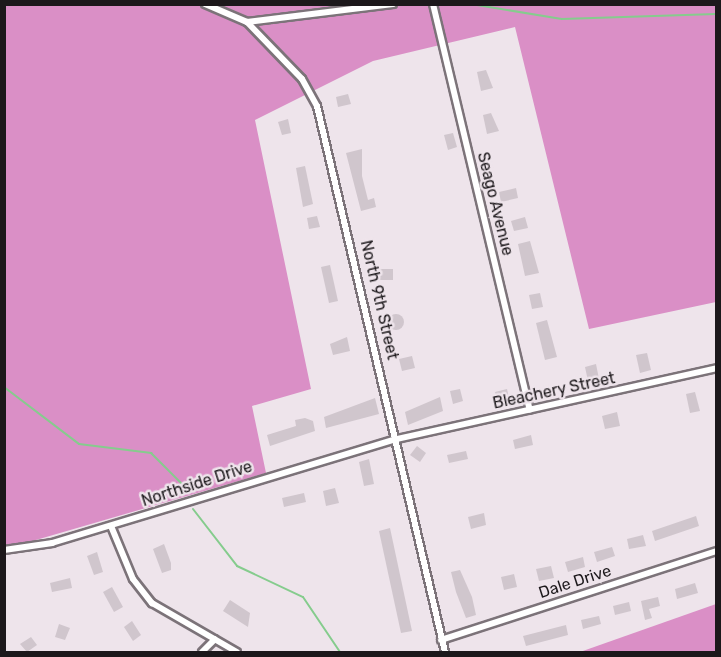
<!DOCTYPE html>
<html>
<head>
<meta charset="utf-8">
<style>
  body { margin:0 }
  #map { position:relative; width:721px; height:657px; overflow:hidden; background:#eee4eb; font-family:Rubik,sans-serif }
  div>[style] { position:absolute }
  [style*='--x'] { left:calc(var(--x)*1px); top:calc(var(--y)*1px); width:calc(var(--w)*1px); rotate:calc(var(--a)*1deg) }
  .forest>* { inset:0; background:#da8fc6 }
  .stream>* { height:2px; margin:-1px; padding:0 1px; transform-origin:1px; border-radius:1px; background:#85cc8d }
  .building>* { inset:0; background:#d0c6cd }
  .round { border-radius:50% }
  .roads { filter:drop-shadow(2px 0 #7c7379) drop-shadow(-2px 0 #7c7379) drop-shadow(0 2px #7c7379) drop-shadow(0 -2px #7c7379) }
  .street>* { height:6px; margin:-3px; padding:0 3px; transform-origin:3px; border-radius:3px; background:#fff }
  span { translate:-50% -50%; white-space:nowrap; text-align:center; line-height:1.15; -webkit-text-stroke:5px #eee4eb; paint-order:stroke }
  .street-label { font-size:16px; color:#1c181b }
  .frame { position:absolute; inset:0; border:6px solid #1c181b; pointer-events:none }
</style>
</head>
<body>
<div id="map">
  <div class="forest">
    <div style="clip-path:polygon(4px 5px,716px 5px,716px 302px,589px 329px,515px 27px,373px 61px,255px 120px,311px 389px,252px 406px,266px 473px,5px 549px)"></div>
    <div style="clip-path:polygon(716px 604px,716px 652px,580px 652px)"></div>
  </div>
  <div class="stream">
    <div style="--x:471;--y:4;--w:92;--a:9.4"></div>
    <div style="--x:562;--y:19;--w:154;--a:-1.9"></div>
    <div style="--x:4;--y:387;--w:94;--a:37.2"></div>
    <div style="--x:79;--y:444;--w:73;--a:7.1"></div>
    <div style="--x:151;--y:453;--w:49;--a:45"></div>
    <div style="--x:193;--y:509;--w:72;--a:52.3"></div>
    <div style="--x:237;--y:566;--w:73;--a:25.2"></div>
    <div style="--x:303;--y:597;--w:66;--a:56.1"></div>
  </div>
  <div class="building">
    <div style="clip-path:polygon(486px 70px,493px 88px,481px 91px,477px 72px)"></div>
    <div style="clip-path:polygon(348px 94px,351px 104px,338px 107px,336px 97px)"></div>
    <div style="clip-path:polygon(491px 113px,499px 131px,487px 134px,483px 115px)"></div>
    <div style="clip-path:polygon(288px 119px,291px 133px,282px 135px,278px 122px)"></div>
    <div style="clip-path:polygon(453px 133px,457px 147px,448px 150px,444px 135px)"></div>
    <div style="clip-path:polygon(362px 149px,362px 176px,368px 200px,374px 198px,376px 207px,361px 211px,346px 153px)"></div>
    <div style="clip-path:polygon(305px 166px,313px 204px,303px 207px,296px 168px)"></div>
    <div style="clip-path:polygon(516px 188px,518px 198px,501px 202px,499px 192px)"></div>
    <div style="clip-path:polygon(317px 216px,320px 227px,309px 229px,307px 218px)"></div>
    <div style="clip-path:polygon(525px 217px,528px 228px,514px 231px,511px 221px)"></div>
    <div style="clip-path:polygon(530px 241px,539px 273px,525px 276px,518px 244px)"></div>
    <div style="clip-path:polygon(330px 265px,338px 301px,329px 303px,321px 267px)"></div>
    <div style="clip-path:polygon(373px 269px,393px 269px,393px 280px,373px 280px)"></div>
    <div style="clip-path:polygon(540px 293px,543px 307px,532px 309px,529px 295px)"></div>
    <div class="round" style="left:388px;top:314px;width:16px;height:16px"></div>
    <div style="clip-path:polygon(547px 320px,557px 357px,545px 360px,536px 323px)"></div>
    <div style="clip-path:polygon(347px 337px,350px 351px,333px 355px,330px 344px)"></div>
    <div style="clip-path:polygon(647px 353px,651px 370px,640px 373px,636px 355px)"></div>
    <div style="clip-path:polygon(412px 356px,415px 368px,402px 371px,399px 359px)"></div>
    <div style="clip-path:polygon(596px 364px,599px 379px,588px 381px,585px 367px)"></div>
    <div style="clip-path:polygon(460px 389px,463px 401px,453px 404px,450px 391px)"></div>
    <div style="clip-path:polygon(507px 389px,509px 398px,497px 401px,495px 392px)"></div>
    <div style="clip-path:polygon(695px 392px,700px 411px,690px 413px,686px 394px)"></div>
    <div style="clip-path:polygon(440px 397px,443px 411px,408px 425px,405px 412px)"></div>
    <div style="clip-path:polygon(375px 398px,379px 414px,326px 428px,324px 417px)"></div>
    <div style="clip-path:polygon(617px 412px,620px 426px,605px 429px,602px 416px)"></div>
    <div style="clip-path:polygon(305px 418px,313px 421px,315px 431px,270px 446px,267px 435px,296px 426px,295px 420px)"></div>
    <div style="clip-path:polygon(531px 435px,533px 445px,515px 449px,513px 440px)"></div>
    <div style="clip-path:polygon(417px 446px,426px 453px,420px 462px,410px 455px)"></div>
    <div style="clip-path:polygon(466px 451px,468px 459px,449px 463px,447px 455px)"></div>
    <div style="clip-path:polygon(369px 459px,374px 484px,364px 486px,359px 462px)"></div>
    <div style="clip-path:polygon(335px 488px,339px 503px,326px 506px,323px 491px)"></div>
    <div style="clip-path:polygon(304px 493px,306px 502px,284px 507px,282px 498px)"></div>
    <div style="clip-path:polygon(484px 513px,486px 525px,471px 529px,468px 517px)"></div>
    <div style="clip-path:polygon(696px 516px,699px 526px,655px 541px,652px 531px)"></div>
    <div style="clip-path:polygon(390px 528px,412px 631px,401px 633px,379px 531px)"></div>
    <div style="clip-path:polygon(643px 535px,646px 546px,629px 549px,627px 539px)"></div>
    <div style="clip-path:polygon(164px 544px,171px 563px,171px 570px,162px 573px,153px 549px)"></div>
    <div style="clip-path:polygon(612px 547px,615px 556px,597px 562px,594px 552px)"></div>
    <div style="clip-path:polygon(97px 552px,103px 572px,94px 575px,87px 556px)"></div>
    <div style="clip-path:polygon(583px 557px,585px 567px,568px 572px,565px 562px)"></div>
    <div style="clip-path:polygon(551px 566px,554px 578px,539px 581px,536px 569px)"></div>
    <div style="clip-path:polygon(460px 570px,472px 597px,476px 615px,466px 618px,456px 592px,451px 572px)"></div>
    <div style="clip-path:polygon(514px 574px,517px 587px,504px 590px,501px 577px)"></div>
    <div style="clip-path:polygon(70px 578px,72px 588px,52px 592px,50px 583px)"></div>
    <div style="clip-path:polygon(695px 583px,698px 593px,677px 599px,675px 589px)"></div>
    <div style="clip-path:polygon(112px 587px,123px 607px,114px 612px,103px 592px)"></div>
    <div style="clip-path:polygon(658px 597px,660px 606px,649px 609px,652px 618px,645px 620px,641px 601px)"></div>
    <div style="clip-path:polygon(230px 600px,250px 613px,248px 627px,223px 611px)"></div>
    <div style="clip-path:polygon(629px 602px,631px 611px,615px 615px,613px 606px)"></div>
    <div style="clip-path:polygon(599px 616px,601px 624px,583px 629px,581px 620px)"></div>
    <div style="clip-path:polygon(132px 621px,141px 635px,133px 641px,124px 627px)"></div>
    <div style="clip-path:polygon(59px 624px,70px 628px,65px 640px,55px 637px)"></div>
    <div style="clip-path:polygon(566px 625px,568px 635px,526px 646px,523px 636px)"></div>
    <div style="clip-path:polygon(31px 637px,37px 645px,27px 652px,20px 644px)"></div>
  </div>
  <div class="roads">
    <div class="street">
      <div style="--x:205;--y:4;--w:46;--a:23.2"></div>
      <div style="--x:247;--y:22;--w:79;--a:46"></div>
      <div style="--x:302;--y:79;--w:31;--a:61"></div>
      <div style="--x:317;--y:106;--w:561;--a:76.81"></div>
      <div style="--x:433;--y:4;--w:417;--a:76.6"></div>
      <div style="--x:247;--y:22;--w:147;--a:-7"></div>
      <div style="--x:111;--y:526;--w:57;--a:67.5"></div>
      <div style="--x:133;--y:579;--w:31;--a:52"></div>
      <div style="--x:152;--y:603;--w:98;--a:30"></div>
      <div style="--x:4;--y:550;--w:49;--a:-8.3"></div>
      <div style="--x:52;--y:543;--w:360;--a:-16.8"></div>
      <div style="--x:397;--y:439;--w:327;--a:-12.5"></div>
      <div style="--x:441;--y:640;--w:289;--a:-17.9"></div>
      <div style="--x:202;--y:652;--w:18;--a:-45"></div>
    </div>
  </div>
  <div class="street-label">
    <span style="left:495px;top:204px;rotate:76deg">Seago Avenue</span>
    <span style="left:379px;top:300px;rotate:77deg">North 9th Street</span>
    <span style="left:554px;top:391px;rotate:-12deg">Bleachery Street</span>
    <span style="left:197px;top:484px;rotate:-18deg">Northside Drive</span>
    <span style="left:575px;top:582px;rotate:-18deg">Dale Drive</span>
  </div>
  <div class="frame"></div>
</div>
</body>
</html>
